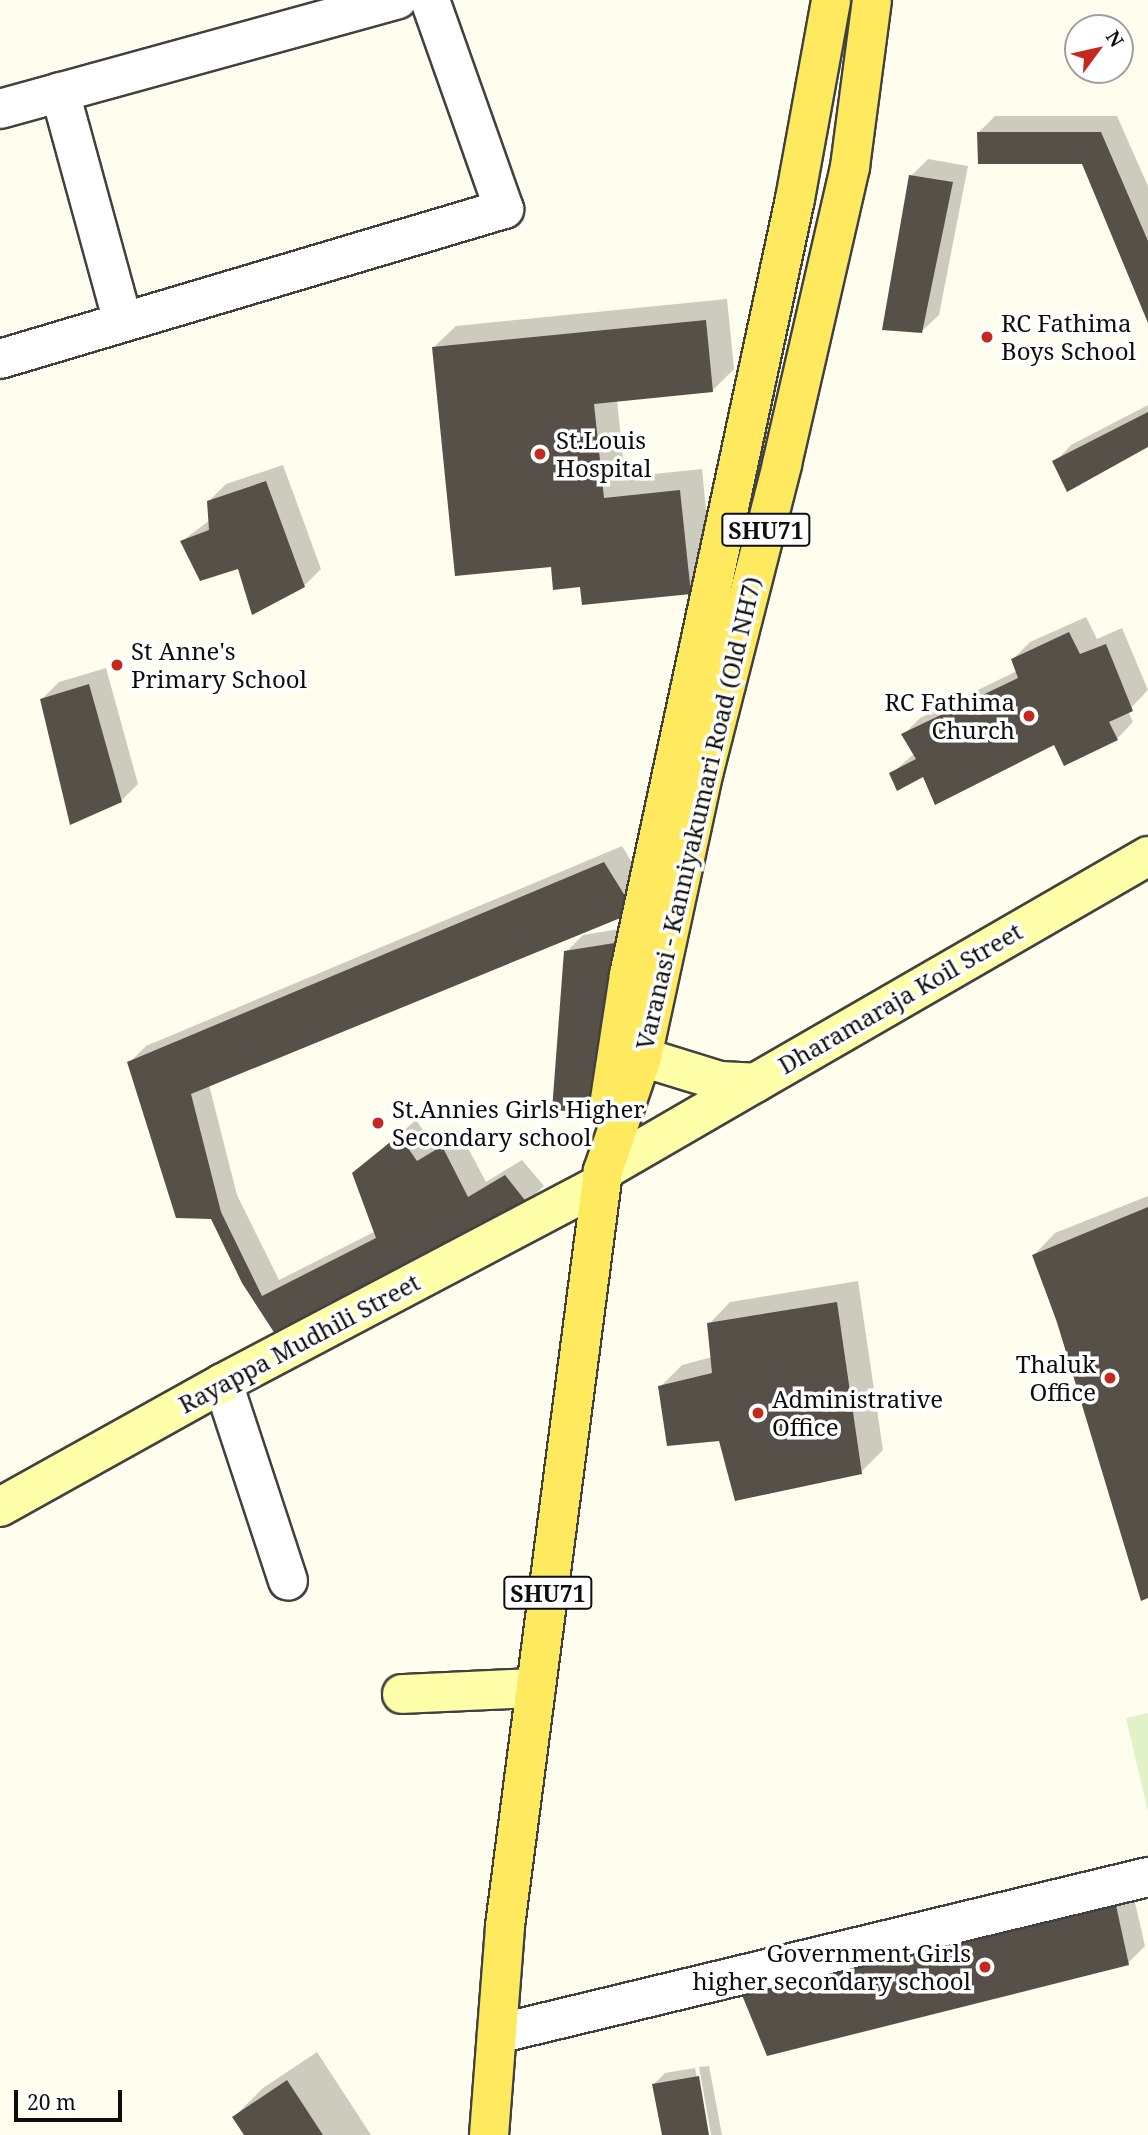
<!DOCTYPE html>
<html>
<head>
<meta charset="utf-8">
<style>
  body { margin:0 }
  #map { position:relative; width:1148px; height:2135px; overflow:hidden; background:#fffeee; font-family:"Noto Serif",serif }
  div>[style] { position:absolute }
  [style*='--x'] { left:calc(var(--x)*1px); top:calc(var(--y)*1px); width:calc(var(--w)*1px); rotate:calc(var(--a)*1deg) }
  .pitch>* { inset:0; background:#dff2c8 }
  .shadow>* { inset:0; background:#0003 }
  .building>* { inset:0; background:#575049 }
  .roads { filter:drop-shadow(2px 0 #414141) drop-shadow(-2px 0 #414141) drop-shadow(0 2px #414141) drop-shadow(0 -2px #414141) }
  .street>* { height:38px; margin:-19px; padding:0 19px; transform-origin:19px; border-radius:19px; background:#fff }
  .secondary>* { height:38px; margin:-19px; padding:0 19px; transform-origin:19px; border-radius:19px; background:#ffffa9 }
  .primary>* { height:38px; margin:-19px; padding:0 19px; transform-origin:19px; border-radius:19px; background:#fee95f }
  .dots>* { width:19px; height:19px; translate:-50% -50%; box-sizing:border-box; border:4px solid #fff; border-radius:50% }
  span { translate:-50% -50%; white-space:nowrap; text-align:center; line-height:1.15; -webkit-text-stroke:7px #fff; paint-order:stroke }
  .shield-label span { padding:2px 5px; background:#fff; border:2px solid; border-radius:5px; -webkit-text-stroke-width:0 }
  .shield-label { font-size:23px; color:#0e0e0e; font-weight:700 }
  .poi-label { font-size:24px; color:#0e0e0e }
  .left { translate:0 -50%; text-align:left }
  .right { translate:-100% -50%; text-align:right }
  .street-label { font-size:24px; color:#0e0e0e }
  .north { position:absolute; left:1064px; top:14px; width:70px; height:70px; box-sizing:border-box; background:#fff; border:2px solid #9f9f9f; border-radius:50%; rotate:57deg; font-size:19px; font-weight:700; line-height:28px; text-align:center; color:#0e0e0e }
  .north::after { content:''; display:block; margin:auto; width:24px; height:32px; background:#c4291f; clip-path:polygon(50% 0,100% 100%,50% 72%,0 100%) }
  .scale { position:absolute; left:14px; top:2090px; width:108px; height:32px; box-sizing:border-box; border:4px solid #0e0e0e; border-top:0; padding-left:9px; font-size:21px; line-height:24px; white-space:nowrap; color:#0e0e0e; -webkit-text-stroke:5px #fff; paint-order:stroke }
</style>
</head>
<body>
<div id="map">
  <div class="pitch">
    <div style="clip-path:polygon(1148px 1713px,1148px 1812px,1126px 1718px)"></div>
  </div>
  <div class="shadow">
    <div style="clip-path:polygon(995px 116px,1117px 116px,1148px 186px,1148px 319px,1084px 162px,979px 132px)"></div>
    <div style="clip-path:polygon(928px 159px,968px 166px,939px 315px,922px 331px,911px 176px)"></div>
    <div style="clip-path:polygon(727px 299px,734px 369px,712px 391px,617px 400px,625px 477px,702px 469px,712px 570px,690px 592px,582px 585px,552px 565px,434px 347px,456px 326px)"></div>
    <div style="clip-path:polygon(1148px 405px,1148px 445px,1055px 462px,1071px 445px)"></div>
    <div style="clip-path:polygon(283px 465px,321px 569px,304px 586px,239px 567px,182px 541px,210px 520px,209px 501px,226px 484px)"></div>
    <div style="clip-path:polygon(1086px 617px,1097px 639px,1122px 628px,1148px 690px,1128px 711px,1133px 722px,1117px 739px,1054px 743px,924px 774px,891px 774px,915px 753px,903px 735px,920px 718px,1017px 671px,1013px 659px,1030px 642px)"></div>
    <div style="clip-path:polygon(106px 668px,138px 784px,121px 801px,42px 699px,59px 682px)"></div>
    <div style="clip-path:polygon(622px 846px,651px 894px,209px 1085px,237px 1195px,279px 1280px,376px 1231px,354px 1173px,416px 1120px,434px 1146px,459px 1131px,486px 1182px,522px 1160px,544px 1186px,527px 1202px,277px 1334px,129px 1063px,146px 1046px)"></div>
    <div style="clip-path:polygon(637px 926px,554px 1108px,566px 952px,583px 935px)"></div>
    <div style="clip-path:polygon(1148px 1196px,1148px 1596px,1034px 1255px,1055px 1233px)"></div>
    <div style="clip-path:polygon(858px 1281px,883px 1450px,861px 1472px,720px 1439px,660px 1387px,682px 1365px,712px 1357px,709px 1324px,730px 1302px)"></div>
    <div style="clip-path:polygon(1131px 1885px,1145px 1946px,1128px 1963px,745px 1996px,761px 1979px)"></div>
    <div style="clip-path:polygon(317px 2052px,371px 2135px,246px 2135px,234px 2117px,263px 2088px)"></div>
    <div style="clip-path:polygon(709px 2066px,722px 2135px,711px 2135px,699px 2067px)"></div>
    <div style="clip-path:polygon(695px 2068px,707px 2135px,663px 2135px,654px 2084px,665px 2073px)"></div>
  </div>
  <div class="building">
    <div style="clip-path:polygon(977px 132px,1101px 132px,1148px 241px,1148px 323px,1082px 164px,978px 164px)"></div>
    <div style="clip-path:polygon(909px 175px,953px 182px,922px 333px,882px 330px)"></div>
    <div style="clip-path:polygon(706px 320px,713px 392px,594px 404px,604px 498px,680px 490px,691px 594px,582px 605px,580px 587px,553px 590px,551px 567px,455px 576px,432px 347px)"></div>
    <div style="clip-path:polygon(1148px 412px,1148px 447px,1067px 492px,1052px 461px)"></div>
    <div style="clip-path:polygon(266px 481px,305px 587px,252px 615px,238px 569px,200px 581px,180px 541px,209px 530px,207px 501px)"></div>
    <div style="clip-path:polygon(1069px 632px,1080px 654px,1106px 644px,1133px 711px,1109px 722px,1118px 740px,1064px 766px,1054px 745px,935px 805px,923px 777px,897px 791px,889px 773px,916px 759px,901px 734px,1018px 678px,1011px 659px)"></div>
    <div style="clip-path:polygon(89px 684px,122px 802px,70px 825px,40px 699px)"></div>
    <div style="clip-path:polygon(604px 862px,635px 912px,191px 1094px,221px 1212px,262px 1296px,376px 1238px,352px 1173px,399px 1135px,417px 1161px,442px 1146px,468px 1197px,505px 1175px,528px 1204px,277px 1337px,242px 1283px,211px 1219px,176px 1218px,127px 1062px)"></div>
    <div style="clip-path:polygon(621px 942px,594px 1113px,552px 1110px,564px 951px)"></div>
    <div style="clip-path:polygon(1148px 1207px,1148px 1598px,1141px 1601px,1057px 1322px,1032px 1255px)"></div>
    <div style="clip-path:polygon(837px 1302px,862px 1474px,735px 1501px,719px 1441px,667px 1446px,658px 1386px,712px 1373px,707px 1323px)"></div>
    <div style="clip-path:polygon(1115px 1901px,1129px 1965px,767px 2056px,742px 1995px)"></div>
    <div style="clip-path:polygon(699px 2076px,709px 2135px,662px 2135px,652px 2084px)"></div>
    <div style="clip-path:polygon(287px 2080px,323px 2135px,244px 2135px,232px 2117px)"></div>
  </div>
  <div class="roads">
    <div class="street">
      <div style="--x:60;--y:92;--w:235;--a:74.7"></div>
      <div style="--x:0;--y:109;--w:412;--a:-15.4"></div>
      <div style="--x:0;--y:359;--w:526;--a:-16.57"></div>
      <div style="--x:504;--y:209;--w:222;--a:-109.5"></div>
      <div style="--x:223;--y:1383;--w:208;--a:71.8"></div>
      <div style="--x:497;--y:2034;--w:670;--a:-13.56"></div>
    </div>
    <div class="secondary">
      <div style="--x:642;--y:1057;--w:82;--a:17.1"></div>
      <div style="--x:720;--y:1081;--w:35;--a:3"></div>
      <div style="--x:755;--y:1083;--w:454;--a:-30"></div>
      <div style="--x:603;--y:1171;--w:176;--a:-30.1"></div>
      <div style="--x:0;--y:1507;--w:255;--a:-29.1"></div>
      <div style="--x:223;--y:1383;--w:427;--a:-27.8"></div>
      <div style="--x:402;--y:1694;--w:134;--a:-2.6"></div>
    </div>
    <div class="primary">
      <div style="--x:609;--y:1106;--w:133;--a:-81.3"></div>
      <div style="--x:629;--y:975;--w:794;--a:-77.93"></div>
      <div style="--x:795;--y:199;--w:202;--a:-79.7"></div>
      <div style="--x:489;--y:2135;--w:210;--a:-85.6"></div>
      <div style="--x:505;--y:1926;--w:761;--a:-82.6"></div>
      <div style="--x:603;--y:1171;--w:120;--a:-71.1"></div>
      <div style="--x:642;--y:1057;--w:293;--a:-77.8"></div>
      <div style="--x:704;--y:771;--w:317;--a:-75.7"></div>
      <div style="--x:782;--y:464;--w:305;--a:-77.1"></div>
      <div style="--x:850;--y:167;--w:168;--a:-82.5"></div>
    </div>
  </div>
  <div class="dots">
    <div style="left:987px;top:337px;background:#c4291f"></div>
    <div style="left:540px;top:454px;background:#c4291f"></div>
    <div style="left:117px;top:665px;background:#c4291f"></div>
    <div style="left:1029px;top:716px;background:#c4291f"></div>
    <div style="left:378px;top:1123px;background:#c4291f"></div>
    <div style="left:1110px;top:1378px;background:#c4291f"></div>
    <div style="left:758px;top:1413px;background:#c4291f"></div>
    <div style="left:985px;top:1967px;background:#c4291f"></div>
  </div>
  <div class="shield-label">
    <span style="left:766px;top:530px">SHU71</span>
    <span style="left:548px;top:1593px">SHU71</span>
  </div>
  <div class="poi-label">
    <span class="left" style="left:1001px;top:337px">RC Fathima<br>Boys School</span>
    <span class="left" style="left:556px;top:454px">St.Louis<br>Hospital</span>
    <span class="left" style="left:131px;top:665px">St Anne's<br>Primary School</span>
    <span class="right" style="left:1015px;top:716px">RC Fathima<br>Church</span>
    <span class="left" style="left:392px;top:1123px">St.Annies Girls Higher<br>Secondary school</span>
    <span class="right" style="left:1096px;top:1378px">Thaluk<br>Office</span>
    <span class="left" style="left:772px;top:1413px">Administrative<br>Office</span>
    <span class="right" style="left:971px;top:1967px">Government Girls<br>higher secondary school</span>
  </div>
  <div class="street-label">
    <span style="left:698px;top:813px;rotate:-77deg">Varanasi - Kanniyakumari Road (Old NH7)</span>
    <span style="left:900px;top:998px;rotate:-30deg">Dharamaraja Koil Street</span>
    <span style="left:299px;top:1343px;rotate:-28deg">Rayappa Mudhili Street</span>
  </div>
  <div class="north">N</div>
  <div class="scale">20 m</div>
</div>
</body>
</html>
